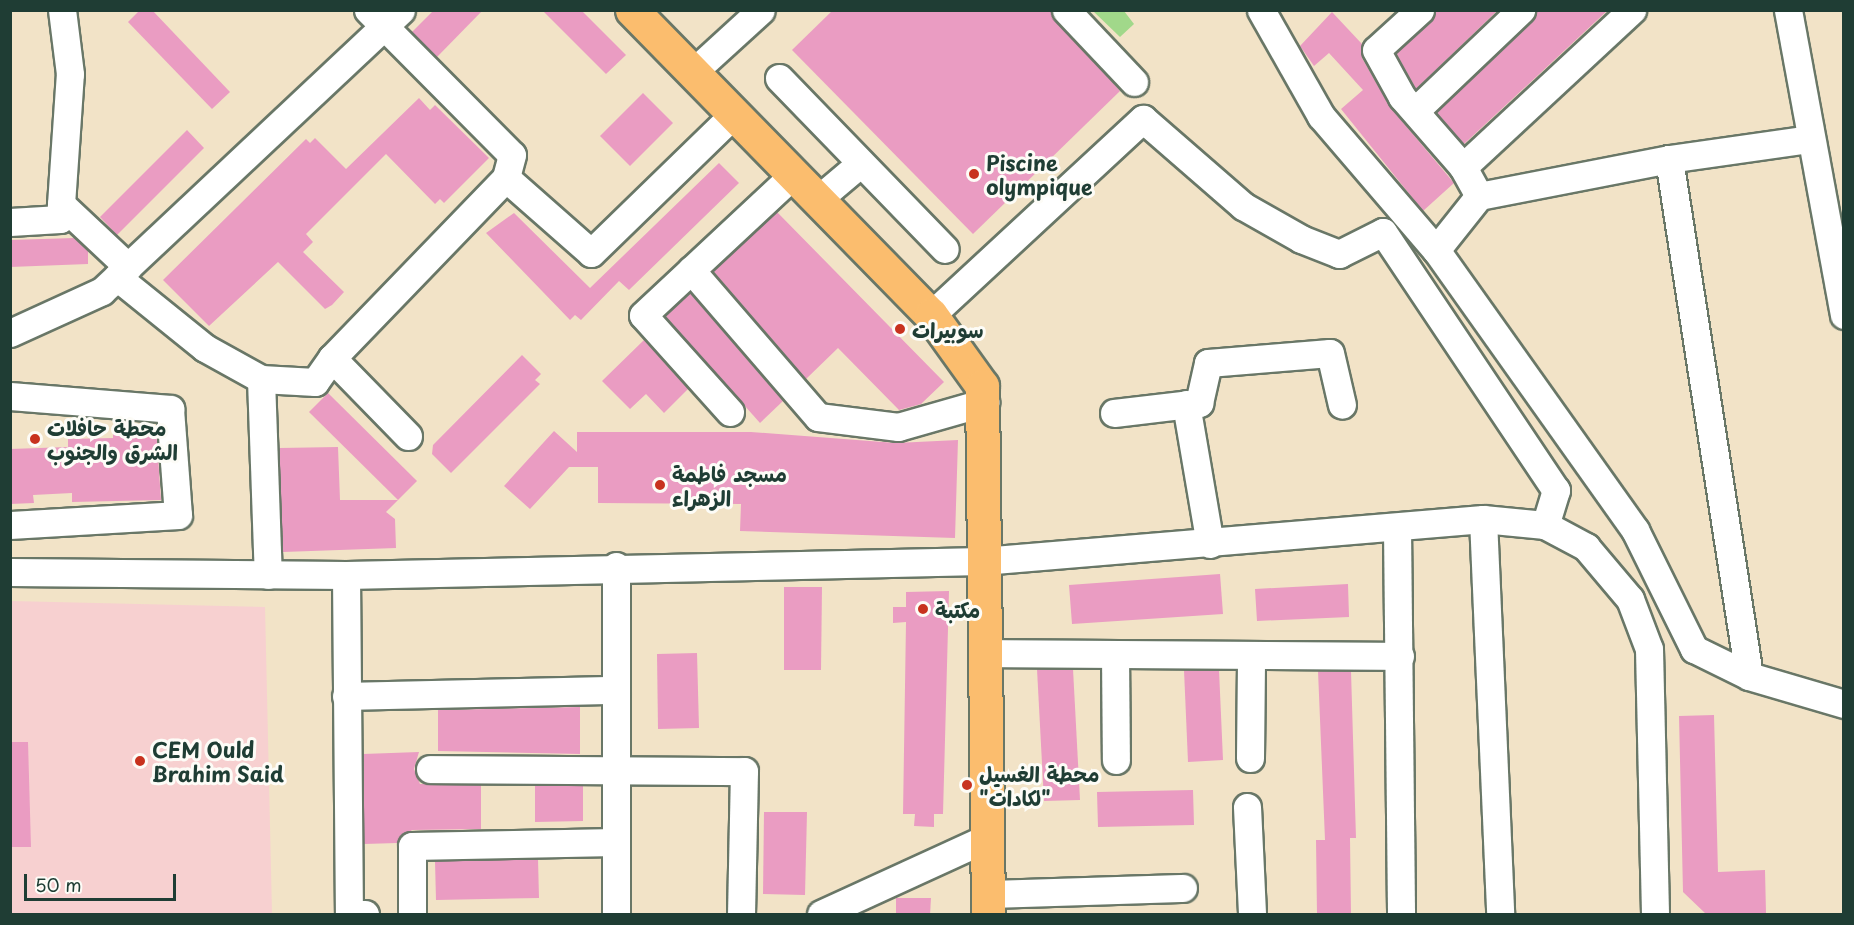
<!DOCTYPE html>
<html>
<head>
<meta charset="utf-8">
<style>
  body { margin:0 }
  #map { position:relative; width:1854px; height:925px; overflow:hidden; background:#f2e3c7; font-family:"Playpen Sans","Playpen Sans Arabic",sans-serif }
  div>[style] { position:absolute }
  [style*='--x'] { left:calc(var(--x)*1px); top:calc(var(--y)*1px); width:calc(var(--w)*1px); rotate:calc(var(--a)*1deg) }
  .built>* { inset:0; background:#f7d0d0 }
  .green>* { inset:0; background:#a1d88a }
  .building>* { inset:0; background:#ea9cc2 }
  .roads { filter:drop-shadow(2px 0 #697767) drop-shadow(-2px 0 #697767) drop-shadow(0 2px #697767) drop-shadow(0 -2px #697767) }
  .minor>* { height:27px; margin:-13.5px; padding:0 13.5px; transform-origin:13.5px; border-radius:13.5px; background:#fff }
  .major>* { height:33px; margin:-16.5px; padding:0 16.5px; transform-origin:16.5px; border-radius:16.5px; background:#fbbd6e }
  .dots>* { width:16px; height:16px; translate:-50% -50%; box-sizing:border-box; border:3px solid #fdfcf7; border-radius:50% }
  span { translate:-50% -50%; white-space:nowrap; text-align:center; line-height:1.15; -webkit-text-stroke:6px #fdfcf7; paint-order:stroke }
  .poi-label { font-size:21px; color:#1f3d34; font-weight:700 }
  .left { translate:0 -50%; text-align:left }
  .frame { position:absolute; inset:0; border:12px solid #1f3d34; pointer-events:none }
  .scale { position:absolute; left:24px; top:874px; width:152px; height:27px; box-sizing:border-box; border:3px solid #1f3d34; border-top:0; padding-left:8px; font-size:18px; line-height:21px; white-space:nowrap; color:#1f3d34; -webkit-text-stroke:4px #fdfcf7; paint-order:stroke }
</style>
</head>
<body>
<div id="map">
  <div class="built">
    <div style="clip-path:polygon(11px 601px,265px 607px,272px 914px,11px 914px)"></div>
  </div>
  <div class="green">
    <div style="clip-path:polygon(1093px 11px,1124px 11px,1134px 24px,1120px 37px)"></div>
  </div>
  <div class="building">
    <div style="clip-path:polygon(140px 10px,152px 10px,230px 92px,212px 109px,128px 22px)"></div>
    <div style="clip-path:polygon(434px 10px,483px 10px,437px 57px,412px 32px)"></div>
    <div style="clip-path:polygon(542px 10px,581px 10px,626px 55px,606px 74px)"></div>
    <div style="clip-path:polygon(833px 10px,1051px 10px,1120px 91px,973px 234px,792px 50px)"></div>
    <div style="clip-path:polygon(1436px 10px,1498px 10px,1416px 89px,1396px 53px)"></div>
    <div style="clip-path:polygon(1536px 10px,1608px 10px,1464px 144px,1436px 112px,1532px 21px)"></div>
    <div style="clip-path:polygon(1332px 12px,1362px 44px,1362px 58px,1390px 107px,1454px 183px,1423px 211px,1341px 109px,1363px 90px,1329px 53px,1314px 66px,1300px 46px)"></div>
    <div style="clip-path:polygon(643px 93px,673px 123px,630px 166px,600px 136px)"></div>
    <div style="clip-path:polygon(419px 98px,430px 110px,435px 105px,489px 158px,444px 203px,440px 199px,435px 204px,386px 154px,306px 234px,313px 242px,303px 252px,344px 292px,332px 305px,325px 309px,278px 262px,209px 326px,163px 280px,306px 139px,310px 143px,315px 138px,346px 169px)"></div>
    <div style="clip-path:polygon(187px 130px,204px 148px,117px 235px,100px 217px)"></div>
    <div style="clip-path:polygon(719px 163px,739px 183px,629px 290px,619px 281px,581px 320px,575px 315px,570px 320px,486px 233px,514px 213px,590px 288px)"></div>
    <div style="clip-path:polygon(777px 212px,944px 382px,921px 404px,899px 410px,838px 348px,806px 379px,713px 271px)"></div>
    <div style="clip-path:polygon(74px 238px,88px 251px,88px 264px,10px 267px,10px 240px)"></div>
    <div style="clip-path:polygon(690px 293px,783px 401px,760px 423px,665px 316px)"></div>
    <div style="clip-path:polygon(644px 340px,688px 389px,664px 413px,646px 394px,630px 409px,602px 381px)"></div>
    <div style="clip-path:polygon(522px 355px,541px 374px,535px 380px,540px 384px,451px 473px,432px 454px,433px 445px)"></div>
    <div style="clip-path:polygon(328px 393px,417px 481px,398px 500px,309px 412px)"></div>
    <div style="clip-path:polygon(156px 428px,161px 500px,72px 502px,72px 493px,33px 495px,34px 503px,10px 504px,10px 449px,68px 447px,68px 439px,113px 438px,113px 430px)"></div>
    <div style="clip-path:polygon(554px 431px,577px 452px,577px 432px,751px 432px,896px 443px,958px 440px,955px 538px,740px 531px,741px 504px,598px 503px,598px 467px,569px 467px,530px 509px,504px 486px)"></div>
    <div style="clip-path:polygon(338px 447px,340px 500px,398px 500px,386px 512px,395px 519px,396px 548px,283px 552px,279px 448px)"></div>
    <div style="clip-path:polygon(1220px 574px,1223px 614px,1072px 624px,1069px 585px)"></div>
    <div style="clip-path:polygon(1348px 584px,1349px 617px,1257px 621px,1255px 589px)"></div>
    <div style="clip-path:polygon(784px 587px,822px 587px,821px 670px,784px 670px)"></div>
    <div style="clip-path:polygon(949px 591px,943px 814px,934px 814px,934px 827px,914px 826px,915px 814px,903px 814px,906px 622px,893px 623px,893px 607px,906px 607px,906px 592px)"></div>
    <div style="clip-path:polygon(697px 653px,699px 728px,658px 729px,657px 654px)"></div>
    <div style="clip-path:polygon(1037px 669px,1073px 669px,1080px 800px,1044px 801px)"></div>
    <div style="clip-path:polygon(1184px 670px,1219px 670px,1223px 760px,1188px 762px)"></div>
    <div style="clip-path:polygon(1318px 671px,1351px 671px,1356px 838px,1350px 838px,1351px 915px,1317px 915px,1316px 840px,1325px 840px)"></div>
    <div style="clip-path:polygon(580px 707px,580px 754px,438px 751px,438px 710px)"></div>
    <div style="clip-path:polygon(1714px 715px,1718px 872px,1765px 870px,1766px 913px,1706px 914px,1683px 892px,1679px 716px)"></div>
    <div style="clip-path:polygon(10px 742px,28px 742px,31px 847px,10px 847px)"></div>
    <div style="clip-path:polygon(419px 752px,414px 769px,420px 784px,481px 785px,481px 829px,412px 830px,397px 843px,364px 844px,363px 754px)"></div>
    <div style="clip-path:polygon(535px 785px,583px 786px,583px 821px,535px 822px)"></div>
    <div style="clip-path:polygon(1193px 790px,1194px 825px,1098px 827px,1097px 792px)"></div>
    <div style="clip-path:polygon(764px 812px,807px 812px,805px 895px,763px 894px)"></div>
    <div style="clip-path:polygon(538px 859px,539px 898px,436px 900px,435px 861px)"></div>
    <div style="clip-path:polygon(896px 898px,931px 898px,930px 915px,896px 915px)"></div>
  </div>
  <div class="roads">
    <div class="minor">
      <div style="--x:368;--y:10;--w:204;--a:45.2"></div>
      <div style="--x:512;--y:155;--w:24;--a:105"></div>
      <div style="--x:1066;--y:10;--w:99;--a:46.6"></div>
      <div style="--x:1261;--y:10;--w:122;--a:60.5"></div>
      <div style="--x:1321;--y:116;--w:177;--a:49.4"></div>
      <div style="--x:1436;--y:250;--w:344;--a:54.6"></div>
      <div style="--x:1635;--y:530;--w:133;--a:63.6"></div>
      <div style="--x:1694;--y:649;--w:61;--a:26.1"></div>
      <div style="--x:1749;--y:676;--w:99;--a:16.4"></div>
      <div style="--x:1420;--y:10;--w:59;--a:137.7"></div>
      <div style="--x:1376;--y:50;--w:54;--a:61"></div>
      <div style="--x:1402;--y:97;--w:93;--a:48.9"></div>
      <div style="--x:1788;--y:10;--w:310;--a:79.6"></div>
      <div style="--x:692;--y:73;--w:93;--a:-42.4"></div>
      <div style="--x:779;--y:78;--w:238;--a:45.9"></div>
      <div style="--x:1417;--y:109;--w:144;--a:-43.6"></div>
      <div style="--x:1669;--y:159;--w:523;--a:81.2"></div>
      <div style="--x:1479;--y:196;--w:194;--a:-11"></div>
      <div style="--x:1669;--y:159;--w:142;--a:-8.1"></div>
      <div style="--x:817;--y:200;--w:57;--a:-40.1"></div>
      <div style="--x:61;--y:204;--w:92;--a:43.2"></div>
      <div style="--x:10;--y:222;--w:50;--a:-3.4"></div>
      <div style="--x:60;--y:219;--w:145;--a:-86.1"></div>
      <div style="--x:70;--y:74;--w:64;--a:-97.1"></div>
      <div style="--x:1436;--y:250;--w:69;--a:-51.5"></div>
      <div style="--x:1479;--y:196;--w:33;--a:-119"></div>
      <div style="--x:1463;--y:167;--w:231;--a:-42.9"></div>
      <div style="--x:691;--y:270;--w:194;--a:49.2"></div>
      <div style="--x:818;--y:417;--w:81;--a:7.1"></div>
      <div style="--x:898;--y:427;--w:91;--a:-16"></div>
      <div style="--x:117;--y:277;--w:113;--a:38.9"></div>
      <div style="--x:205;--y:348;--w:64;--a:29"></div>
      <div style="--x:261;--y:379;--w:54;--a:3.2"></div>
      <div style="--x:315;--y:382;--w:29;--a:-55"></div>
      <div style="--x:931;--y:315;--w:289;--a:-42.8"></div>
      <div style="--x:1143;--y:119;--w:133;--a:41"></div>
      <div style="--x:1243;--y:206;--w:67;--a:29.6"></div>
      <div style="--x:1301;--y:239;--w:41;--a:21.5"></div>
      <div style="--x:1339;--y:254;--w:49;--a:-26.6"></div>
      <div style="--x:1383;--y:232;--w:311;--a:56.2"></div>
      <div style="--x:1556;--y:490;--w:37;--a:107"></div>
      <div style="--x:10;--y:333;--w:101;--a:-24.5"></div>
      <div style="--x:102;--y:291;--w:410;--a:-43.2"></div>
      <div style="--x:261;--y:379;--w:196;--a:88"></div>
      <div style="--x:10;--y:396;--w:161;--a:4.6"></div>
      <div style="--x:170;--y:409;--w:106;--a:85.7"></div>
      <div style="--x:178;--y:515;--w:168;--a:176.6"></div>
      <div style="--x:1186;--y:404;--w:142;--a:80.3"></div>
      <div style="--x:730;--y:412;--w:130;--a:-131.9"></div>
      <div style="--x:643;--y:315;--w:205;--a:-43"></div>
      <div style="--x:1114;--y:413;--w:86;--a:-6.7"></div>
      <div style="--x:1199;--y:403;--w:41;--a:-77.3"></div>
      <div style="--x:1208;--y:363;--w:122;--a:-4.7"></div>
      <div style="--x:1330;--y:353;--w:53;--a:77"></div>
      <div style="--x:408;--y:436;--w:109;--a:-134.3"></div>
      <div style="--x:332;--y:358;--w:250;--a:-46"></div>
      <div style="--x:506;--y:178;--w:113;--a:41.4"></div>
      <div style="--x:591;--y:253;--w:198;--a:-44.2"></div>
      <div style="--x:1483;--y:519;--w:395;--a:87.5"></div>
      <div style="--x:1397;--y:528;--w:386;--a:89.4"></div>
      <div style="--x:616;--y:566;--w:348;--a:90"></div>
      <div style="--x:10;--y:572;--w:336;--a:0.5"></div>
      <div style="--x:346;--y:575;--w:636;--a:-1.26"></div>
      <div style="--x:982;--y:561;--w:503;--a:-4.79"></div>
      <div style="--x:1483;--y:519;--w:62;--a:5.5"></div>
      <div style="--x:1545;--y:525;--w:47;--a:28.2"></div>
      <div style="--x:1586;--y:547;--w:68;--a:49.8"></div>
      <div style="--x:1630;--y:599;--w:53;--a:69.2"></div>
      <div style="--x:1649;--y:649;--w:265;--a:88.7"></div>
      <div style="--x:346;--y:575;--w:339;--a:89.5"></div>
      <div style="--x:349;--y:914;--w:16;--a:0"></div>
      <div style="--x:985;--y:653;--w:415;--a:0.4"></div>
      <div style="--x:1115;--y:654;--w:106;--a:89.5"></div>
      <div style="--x:346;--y:696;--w:270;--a:-1.3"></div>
      <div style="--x:1250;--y:758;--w:102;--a:-89.4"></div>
      <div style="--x:430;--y:769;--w:314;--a:0.4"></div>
      <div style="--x:744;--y:771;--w:143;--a:91.2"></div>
      <div style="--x:1247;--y:807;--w:107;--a:87.3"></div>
      <div style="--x:988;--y:894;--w:195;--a:-1.8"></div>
      <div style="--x:412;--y:914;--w:68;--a:-90"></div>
      <div style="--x:412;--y:846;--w:203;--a:-1.1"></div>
      <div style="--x:821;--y:914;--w:185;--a:-24.6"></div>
    </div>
    <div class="major">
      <div style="--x:632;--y:10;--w:427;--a:45.6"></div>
      <div style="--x:931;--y:315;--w:87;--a:54.3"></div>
      <div style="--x:982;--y:386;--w:528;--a:89.35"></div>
    </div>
  </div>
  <div class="dots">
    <div style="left:974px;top:174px;background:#c8321e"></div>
    <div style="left:900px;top:329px;background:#c8321e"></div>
    <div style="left:35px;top:439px;background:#c8321e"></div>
    <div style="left:660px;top:485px;background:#c8321e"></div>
    <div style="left:923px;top:609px;background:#c8321e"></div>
    <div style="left:140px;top:761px;background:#c8321e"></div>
    <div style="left:967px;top:785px;background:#c8321e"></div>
  </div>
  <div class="poi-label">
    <span class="left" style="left:986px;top:174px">Piscine<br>olympique</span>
    <span class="left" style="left:912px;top:329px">سوبيرات</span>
    <span class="left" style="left:47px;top:439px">محطة حافلات<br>الشرق والجنوب</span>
    <span class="left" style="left:672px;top:485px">مسجد فاطمة<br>الزهراء</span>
    <span class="left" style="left:935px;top:609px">مكتبة</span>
    <span class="left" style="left:152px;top:761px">CEM Ould<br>Brahim Said</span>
    <span class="left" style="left:979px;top:785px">محطة الغسيل<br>"لكادات"</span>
  </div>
  <div class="frame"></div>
  <div class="scale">50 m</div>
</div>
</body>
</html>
